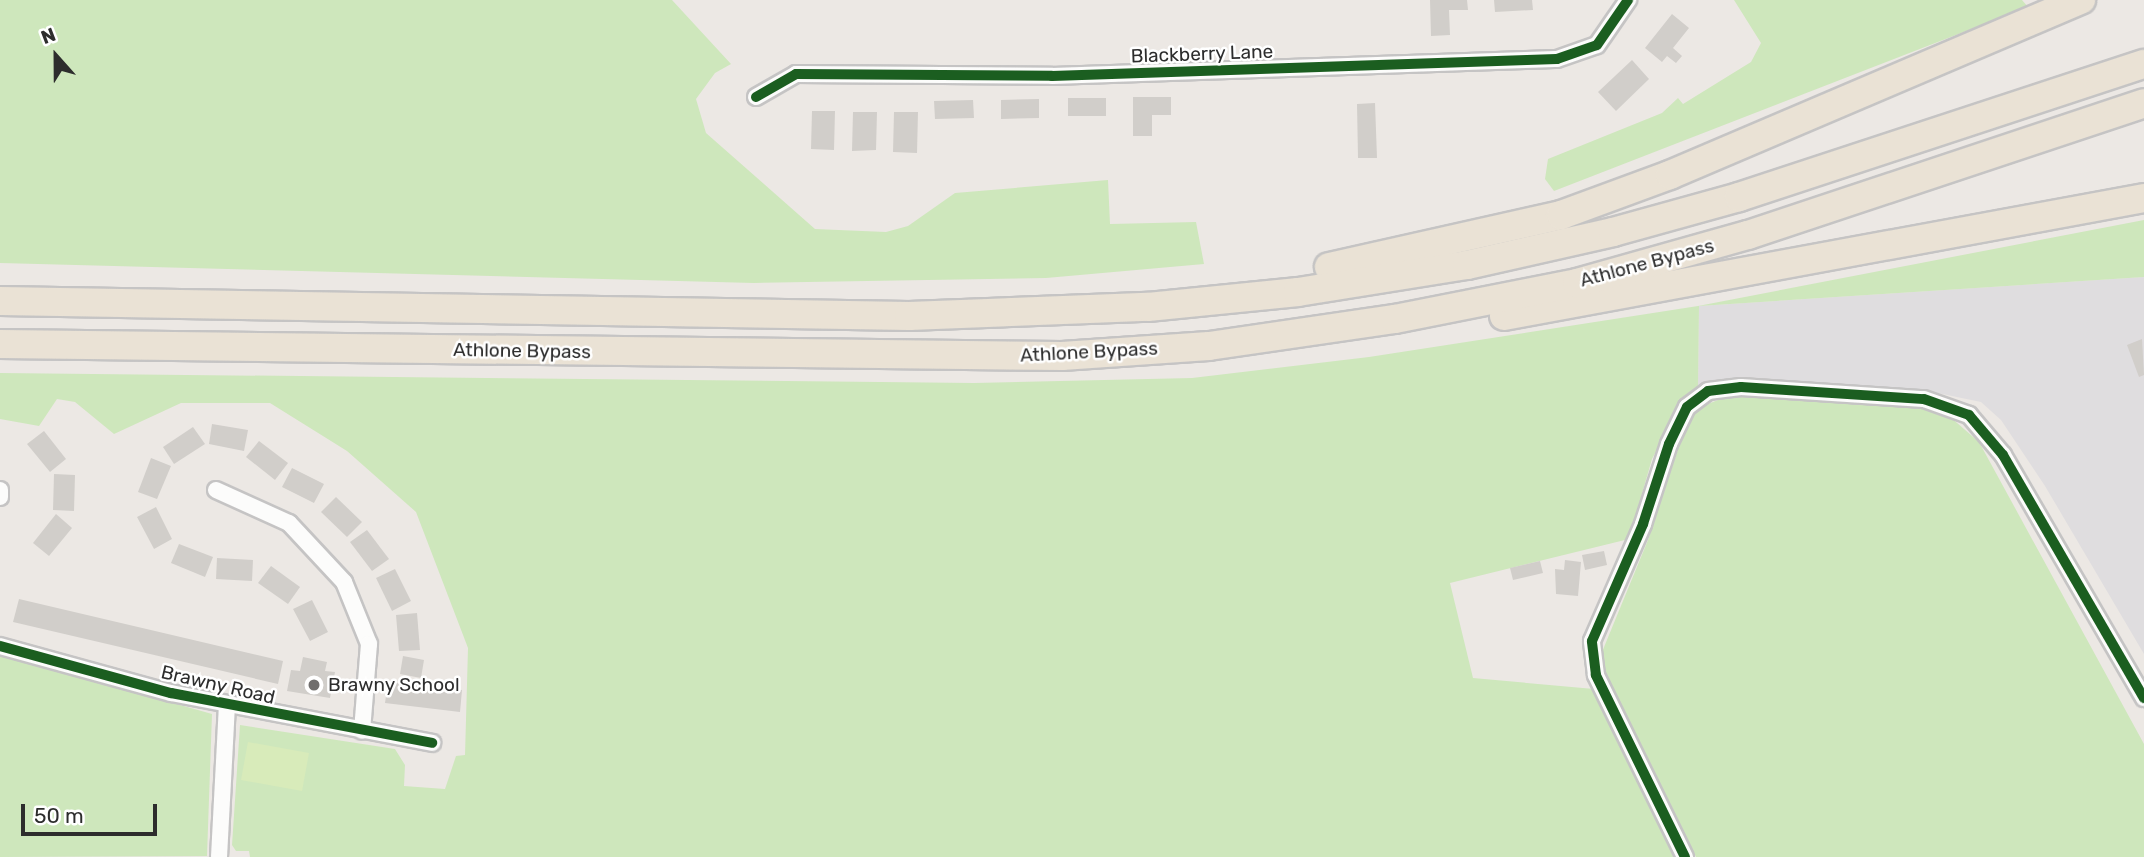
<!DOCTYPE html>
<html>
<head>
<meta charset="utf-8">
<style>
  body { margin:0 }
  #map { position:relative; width:2144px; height:857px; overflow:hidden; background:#ece8e4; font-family:Rubik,sans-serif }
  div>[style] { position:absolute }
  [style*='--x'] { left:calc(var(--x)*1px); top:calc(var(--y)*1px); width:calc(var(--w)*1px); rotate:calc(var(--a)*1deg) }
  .industrial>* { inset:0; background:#dfdddf }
  .green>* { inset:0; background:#cee7bc }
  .pitch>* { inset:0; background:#d8ebba }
  .building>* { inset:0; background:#d1ceca }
  .roads { filter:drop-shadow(2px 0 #c5c4c4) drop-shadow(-2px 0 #c5c4c4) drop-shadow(0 2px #c5c4c4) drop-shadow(0 -2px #c5c4c4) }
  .minor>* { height:16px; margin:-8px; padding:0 8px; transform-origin:8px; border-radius:8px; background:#fcfcfb }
  .trunk>* { height:28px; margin:-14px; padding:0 14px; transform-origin:14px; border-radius:14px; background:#eae2d5 }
  .cycleway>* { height:10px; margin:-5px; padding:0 5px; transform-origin:5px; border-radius:5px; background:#1b5e20 }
  .dots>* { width:19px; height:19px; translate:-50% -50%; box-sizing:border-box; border:4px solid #fff; border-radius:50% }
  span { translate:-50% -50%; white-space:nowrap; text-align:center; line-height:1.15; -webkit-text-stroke:5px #fff; paint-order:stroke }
  .street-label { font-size:19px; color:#2d2d2d }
  .poi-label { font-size:19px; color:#2d2d2d }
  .left { translate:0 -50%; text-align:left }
  .north { position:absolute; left:21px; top:21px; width:70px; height:70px; -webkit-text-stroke:5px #fff; paint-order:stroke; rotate:339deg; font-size:19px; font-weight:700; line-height:28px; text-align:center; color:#2d2d2d }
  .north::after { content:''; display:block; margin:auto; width:24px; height:32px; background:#2d2d2d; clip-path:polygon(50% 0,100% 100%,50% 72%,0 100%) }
  .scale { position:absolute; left:21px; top:804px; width:136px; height:32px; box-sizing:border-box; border:4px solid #2d2d2d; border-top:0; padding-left:9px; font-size:21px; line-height:24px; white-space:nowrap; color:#2d2d2d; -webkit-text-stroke:5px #fff; paint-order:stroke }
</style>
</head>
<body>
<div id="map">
  <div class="industrial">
    <div style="clip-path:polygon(2144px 277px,2144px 654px,2045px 486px,2001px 420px,1981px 402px,1928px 391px,1733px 378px,1698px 389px,1699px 306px)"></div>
  </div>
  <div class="green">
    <div style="clip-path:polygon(0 0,672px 0,731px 64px,715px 73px,696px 99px,706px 133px,815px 229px,886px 232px,908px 226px,955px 193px,1108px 180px,1110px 224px,1196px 222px,1204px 264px,1046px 278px,754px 283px,0 263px)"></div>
    <div style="clip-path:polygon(1734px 0,2022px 0,2028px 7px,1554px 191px,1545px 179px,1548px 159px,1662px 113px,1678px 98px,1683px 104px,1751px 62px,1761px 43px)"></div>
    <div style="clip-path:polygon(2144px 220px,2144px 277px,1699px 306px,1698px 389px,1672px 421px,1652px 459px,1629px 539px,1450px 583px,1473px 678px,1594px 689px,1675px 857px,250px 857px,249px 851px,236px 851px,232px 845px,240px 725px,395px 749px,405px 765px,404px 786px,445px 789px,456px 756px,465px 755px,468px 648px,416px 512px,347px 451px,270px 403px,181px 403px,114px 434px,75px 402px,57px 399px,39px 426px,0 419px,0 373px,974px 383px,1192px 378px,1369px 357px,1698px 306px)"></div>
    <div style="clip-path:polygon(1728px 396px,1925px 408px,1949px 416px,1979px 442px,2144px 744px,2144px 857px,1696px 857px,1605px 673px,1602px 652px,1648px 540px,1686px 425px,1698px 408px)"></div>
    <div style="clip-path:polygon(0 654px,212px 714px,207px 856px,0 857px)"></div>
  </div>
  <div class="pitch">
    <div style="clip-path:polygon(248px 742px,309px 753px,302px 791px,241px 780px)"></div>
  </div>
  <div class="building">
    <div style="clip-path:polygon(1430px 0,1467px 0,1468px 10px,1449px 10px,1450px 35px,1431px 36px)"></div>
    <div style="clip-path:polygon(1494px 0,1532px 0,1533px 10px,1495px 12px)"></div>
    <div style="clip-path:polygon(1672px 14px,1689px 28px,1673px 48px,1682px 56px,1676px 63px,1667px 56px,1662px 62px,1645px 48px)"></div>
    <div style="clip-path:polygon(1632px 60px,1649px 79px,1616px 111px,1598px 92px)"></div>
    <div style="clip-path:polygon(1133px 97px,1171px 97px,1171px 115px,1152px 115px,1152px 136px,1133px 136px)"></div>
    <div style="clip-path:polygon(1068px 98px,1106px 98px,1106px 116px,1068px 116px)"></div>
    <div style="clip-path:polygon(1039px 99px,1039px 118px,1001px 119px,1001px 100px)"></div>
    <div style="clip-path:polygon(973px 100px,974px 118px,935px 119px,934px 101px)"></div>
    <div style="clip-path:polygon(1375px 103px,1377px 158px,1358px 158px,1357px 104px)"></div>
    <div style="clip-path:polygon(812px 111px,835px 111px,834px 150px,811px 149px)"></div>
    <div style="clip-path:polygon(853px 112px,877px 112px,876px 150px,852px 151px)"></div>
    <div style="clip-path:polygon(894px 112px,918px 112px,917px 153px,893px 152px)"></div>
    <div style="clip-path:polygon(2142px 339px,2144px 375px,2139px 377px,2127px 345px)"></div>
    <div style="clip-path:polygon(212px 424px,248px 430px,244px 451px,209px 444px)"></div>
    <div style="clip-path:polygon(193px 427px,205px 444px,174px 464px,163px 447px)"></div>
    <div style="clip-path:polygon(44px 431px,66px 459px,50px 472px,27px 444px)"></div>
    <div style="clip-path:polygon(259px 441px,288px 463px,275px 480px,246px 457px)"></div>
    <div style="clip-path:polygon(151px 458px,171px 466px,157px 499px,138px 492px)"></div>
    <div style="clip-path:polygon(292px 468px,324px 484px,314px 503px,282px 487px)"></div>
    <div style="clip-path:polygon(54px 474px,75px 475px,74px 511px,53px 510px)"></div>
    <div style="clip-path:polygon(336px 497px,362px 522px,347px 537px,321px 512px)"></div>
    <div style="clip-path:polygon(156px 507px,172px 539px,154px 549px,137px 517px)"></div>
    <div style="clip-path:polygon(56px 514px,72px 528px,49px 556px,33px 543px)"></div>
    <div style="clip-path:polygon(367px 530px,389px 559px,372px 571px,350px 542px)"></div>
    <div style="clip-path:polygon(179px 544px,213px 557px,205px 577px,171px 563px)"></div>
    <div style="clip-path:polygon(1604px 551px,1607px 565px,1585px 570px,1582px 555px)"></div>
    <div style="clip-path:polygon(217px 558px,253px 560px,252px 581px,216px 579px)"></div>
    <div style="clip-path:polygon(1565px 560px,1581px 562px,1578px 596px,1556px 594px,1555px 569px,1564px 570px)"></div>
    <div style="clip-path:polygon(1540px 561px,1543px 573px,1513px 580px,1510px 568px)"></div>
    <div style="clip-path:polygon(271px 566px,300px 587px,288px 604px,258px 583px)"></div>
    <div style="clip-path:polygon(395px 569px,411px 601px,392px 611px,376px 578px)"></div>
    <div style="clip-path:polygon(19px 599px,283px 661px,278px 684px,13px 622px)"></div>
    <div style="clip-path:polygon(312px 600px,328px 632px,310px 641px,293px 609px)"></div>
    <div style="clip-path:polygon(417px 613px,420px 650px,399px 651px,396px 615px)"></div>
    <div style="clip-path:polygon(403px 656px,424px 660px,421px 678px,400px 674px)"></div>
    <div style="clip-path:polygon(303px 657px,327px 662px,325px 671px,335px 672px,330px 698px,287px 691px,291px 670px,300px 671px)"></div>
    <div style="clip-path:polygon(388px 682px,462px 690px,460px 712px,385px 703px)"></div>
  </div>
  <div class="roads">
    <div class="minor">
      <div style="--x:756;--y:97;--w:46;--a:-29.9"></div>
      <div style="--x:796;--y:74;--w:256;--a:0.4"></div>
      <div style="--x:1052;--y:76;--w:505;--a:-1.93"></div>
      <div style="--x:1557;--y:59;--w:42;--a:-19.3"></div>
      <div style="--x:1597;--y:45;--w:55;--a:-55.4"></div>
      <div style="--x:216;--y:490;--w:80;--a:24.3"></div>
      <div style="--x:289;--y:523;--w:81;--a:47"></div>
      <div style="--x:344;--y:582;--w:67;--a:68"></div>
      <div style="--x:369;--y:644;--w:87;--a:94.6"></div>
      <div style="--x:0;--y:497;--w:7;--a:-90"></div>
      <div style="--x:0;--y:646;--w:177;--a:15.4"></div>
      <div style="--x:171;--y:693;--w:266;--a:10.8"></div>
      <div style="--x:219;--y:857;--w:152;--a:-87"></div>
      <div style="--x:1685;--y:857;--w:203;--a:-116.1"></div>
      <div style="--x:1596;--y:675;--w:34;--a:-97"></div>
      <div style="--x:1592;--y:641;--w:128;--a:-66.4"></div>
      <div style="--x:1643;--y:524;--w:84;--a:-72"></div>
      <div style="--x:1669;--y:444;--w:41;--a:-64.1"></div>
      <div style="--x:1687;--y:407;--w:26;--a:-37"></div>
      <div style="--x:1708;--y:391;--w:33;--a:-7"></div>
      <div style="--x:1741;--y:387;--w:183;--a:3.8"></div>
      <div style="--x:1924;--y:399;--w:48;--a:19.6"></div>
      <div style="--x:1969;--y:415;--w:52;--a:49.6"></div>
      <div style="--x:2003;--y:455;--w:281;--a:59.9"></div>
    </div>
    <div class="trunk">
      <div style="--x:1329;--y:267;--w:238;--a:-12.6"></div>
      <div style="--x:1561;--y:215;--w:116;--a:-20.2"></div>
      <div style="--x:1670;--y:175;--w:447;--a:-23.1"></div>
      <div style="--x:0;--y:301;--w:909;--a:0.95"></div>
      <div style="--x:909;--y:316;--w:239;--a:-2.2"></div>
      <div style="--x:1148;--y:307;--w:151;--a:-5.7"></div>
      <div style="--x:1298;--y:292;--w:171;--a:-9.1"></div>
      <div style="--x:1467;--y:265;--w:150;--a:-12.7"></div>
      <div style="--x:1613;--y:232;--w:131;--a:-15.5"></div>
      <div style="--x:1739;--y:197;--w:426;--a:-18.2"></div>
      <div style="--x:1504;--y:316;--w:651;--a:-10.45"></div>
      <div style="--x:0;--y:344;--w:1062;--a:0.65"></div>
      <div style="--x:1062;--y:356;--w:147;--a:-3.9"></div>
      <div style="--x:1209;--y:346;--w:188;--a:-8.3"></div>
      <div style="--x:1395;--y:319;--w:186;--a:-11.2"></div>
      <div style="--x:1577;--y:283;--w:178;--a:-15.7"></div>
      <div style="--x:1748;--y:235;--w:417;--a:-18.4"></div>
    </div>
  </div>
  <div class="cycleway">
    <div style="--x:756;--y:97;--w:46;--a:-29.9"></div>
    <div style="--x:796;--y:74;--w:256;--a:0.4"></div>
    <div style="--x:1052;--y:76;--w:505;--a:-1.93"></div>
    <div style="--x:1557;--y:59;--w:42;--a:-19.3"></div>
    <div style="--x:1597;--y:45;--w:55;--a:-55.4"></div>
    <div style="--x:0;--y:646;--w:177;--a:15.4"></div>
    <div style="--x:171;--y:693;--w:266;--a:10.8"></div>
    <div style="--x:1685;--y:857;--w:203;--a:-116.1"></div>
    <div style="--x:1596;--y:675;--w:34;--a:-97"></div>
    <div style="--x:1592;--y:641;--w:128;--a:-66.4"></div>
    <div style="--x:1643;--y:524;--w:84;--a:-72"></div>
    <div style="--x:1669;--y:444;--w:41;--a:-64.1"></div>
    <div style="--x:1687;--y:407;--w:26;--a:-37"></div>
    <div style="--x:1708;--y:391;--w:33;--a:-7"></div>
    <div style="--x:1741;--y:387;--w:183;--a:3.8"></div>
    <div style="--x:1924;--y:399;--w:48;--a:19.6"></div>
    <div style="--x:1969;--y:415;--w:52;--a:49.6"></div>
    <div style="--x:2003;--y:455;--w:281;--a:59.9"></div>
  </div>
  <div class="dots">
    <div style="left:314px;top:685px;background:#706e6d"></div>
  </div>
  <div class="street-label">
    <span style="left:1202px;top:54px;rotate:-2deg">Blackberry Lane</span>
    <span style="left:1647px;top:263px;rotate:-15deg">Athlone Bypass</span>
    <span style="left:522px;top:351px;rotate:1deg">Athlone Bypass</span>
    <span style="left:1089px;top:352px;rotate:-3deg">Athlone Bypass</span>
    <span style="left:218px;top:685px;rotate:13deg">Brawny Road</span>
  </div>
  <div class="poi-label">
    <span class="left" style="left:328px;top:685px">Brawny School</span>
  </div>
  <div class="north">N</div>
  <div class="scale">50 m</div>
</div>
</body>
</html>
